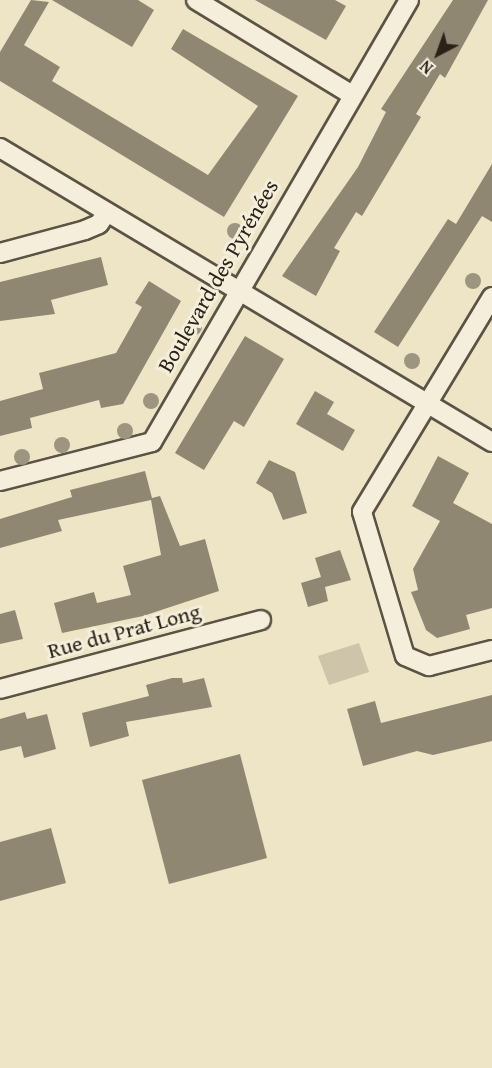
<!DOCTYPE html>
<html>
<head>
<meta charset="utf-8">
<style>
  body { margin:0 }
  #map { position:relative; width:492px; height:1068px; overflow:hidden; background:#eee5c7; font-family:"Gentium Book Plus",serif }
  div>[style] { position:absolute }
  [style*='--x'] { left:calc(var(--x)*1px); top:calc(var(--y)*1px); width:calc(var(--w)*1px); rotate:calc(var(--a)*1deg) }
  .green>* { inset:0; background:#cdc4a9 }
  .building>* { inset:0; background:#908773 }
  .roads { filter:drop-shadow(2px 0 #5b5344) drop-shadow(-2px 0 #5b5344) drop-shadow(0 2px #5b5344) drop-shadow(0 -2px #5b5344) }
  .street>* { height:18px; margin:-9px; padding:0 9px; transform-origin:9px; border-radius:9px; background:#f4eedb }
  .trees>* { width:16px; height:16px; margin:-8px; border-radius:50%; background:#9d957f }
  span { translate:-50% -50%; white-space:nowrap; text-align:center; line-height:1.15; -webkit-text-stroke:6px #f4eedb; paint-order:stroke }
  .street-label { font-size:22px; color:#2a2218 }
  .north { position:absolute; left:408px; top:24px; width:60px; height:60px; -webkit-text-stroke:4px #f4eedb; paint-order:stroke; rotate:221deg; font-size:16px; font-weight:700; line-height:24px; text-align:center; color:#2a2218 }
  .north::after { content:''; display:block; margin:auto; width:21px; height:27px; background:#2a2218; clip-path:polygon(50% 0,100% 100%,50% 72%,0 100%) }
</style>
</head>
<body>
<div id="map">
  <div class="green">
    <div style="clip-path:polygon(359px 643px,369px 672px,329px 685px,318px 656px)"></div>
  </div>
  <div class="building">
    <div style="clip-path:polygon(31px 0,49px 2px,24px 45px,60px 67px,52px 81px,208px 175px,258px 106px,171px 49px,183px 29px,298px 96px,224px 217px,0 81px,0 52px)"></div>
    <div style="clip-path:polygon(52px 0,138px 0,154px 10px,132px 47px)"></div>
    <div style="clip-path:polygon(255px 0,335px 0,346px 6px,326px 40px)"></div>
    <div style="clip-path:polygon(453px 0,488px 0,445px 78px,440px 74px,416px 114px,421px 117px,362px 216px,356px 212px,334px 248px,340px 251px,316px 296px,282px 276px,358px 167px,386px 112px,381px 109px)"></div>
    <div style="clip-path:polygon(492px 164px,492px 222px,482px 216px,398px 347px,374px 332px,448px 219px,456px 224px)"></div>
    <div style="clip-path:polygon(101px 257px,108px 285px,51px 300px,55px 314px,0 321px,0 282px)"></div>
    <div style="clip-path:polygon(149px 281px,181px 301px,123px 404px,101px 408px,99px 400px,30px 418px,32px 428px,0 436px,0 401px,43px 389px,39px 373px,116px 353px,142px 307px,135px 303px)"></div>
    <div style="clip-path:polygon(245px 336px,284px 359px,244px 427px,234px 421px,204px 470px,175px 453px)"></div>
    <div style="clip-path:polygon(315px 391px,334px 402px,327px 414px,355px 430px,343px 451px,296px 424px)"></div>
    <div style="clip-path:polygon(438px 456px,469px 473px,453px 503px,492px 524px,492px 608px,466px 615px,470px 629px,437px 638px,426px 630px,411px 592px,418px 590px,413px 569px,440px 521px,412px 506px)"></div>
    <div style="clip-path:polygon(269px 460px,295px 472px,307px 513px,283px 520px,272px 493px,256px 483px)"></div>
    <div style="clip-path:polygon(145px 471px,152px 498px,160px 496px,180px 546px,205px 539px,219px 591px,143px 616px,62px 633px,54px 603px,94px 592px,97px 603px,131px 595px,123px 566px,161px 555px,151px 500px,58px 520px,62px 531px,0 548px,0 519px,72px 497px,70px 490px)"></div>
    <div style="clip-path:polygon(340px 550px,351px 580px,325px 587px,328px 601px,308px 607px,301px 583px,321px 577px,315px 558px)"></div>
    <div style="clip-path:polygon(15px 610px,23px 639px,0 644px,0 614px)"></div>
    <div style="clip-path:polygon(172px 678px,182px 678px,183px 683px,204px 678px,212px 707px,126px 722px,129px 736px,90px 747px,82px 713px,149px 696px,146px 685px)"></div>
    <div style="clip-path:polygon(492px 695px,492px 741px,433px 755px,417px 751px,363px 766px,347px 709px,375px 701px,381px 723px)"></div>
    <div style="clip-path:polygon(25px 712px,27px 719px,47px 714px,56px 749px,24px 758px,21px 746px,0 751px,0 719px)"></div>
    <div style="clip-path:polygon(240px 754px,267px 858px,169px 884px,142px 780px)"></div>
    <div style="clip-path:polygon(51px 828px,66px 883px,0 901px,0 842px)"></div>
  </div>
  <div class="roads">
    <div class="street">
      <div style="--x:196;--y:0;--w:183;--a:31.3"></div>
      <div style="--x:0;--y:148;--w:573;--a:30.86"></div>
      <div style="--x:0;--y:253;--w:88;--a:-15.1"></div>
      <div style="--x:85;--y:230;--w:15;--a:-23"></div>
      <div style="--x:99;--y:224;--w:14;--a:-56"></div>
      <div style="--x:492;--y:297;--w:251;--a:121.2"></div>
      <div style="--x:362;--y:512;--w:150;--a:73.4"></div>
      <div style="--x:405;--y:656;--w:26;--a:23"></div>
      <div style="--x:429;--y:666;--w:65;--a:-14.3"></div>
      <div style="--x:0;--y:481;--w:157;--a:-14.4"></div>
      <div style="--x:152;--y:442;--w:511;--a:-59.82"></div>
      <div style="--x:0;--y:689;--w:270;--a:-14.8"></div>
    </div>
  </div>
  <div class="trees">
    <div style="left:235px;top:231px"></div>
    <div style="left:473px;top:281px"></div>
    <div style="left:194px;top:327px"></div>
    <div style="left:412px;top:361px"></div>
    <div style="left:151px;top:401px"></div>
    <div style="left:125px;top:431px"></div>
    <div style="left:62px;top:445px"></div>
    <div style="left:22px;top:457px"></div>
  </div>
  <div class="street-label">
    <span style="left:218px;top:276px;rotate:-60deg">Boulevard des Pyrénées</span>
    <span style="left:124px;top:631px;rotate:-15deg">Rue du Prat Long</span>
  </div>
  <div class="north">N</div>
</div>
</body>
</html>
